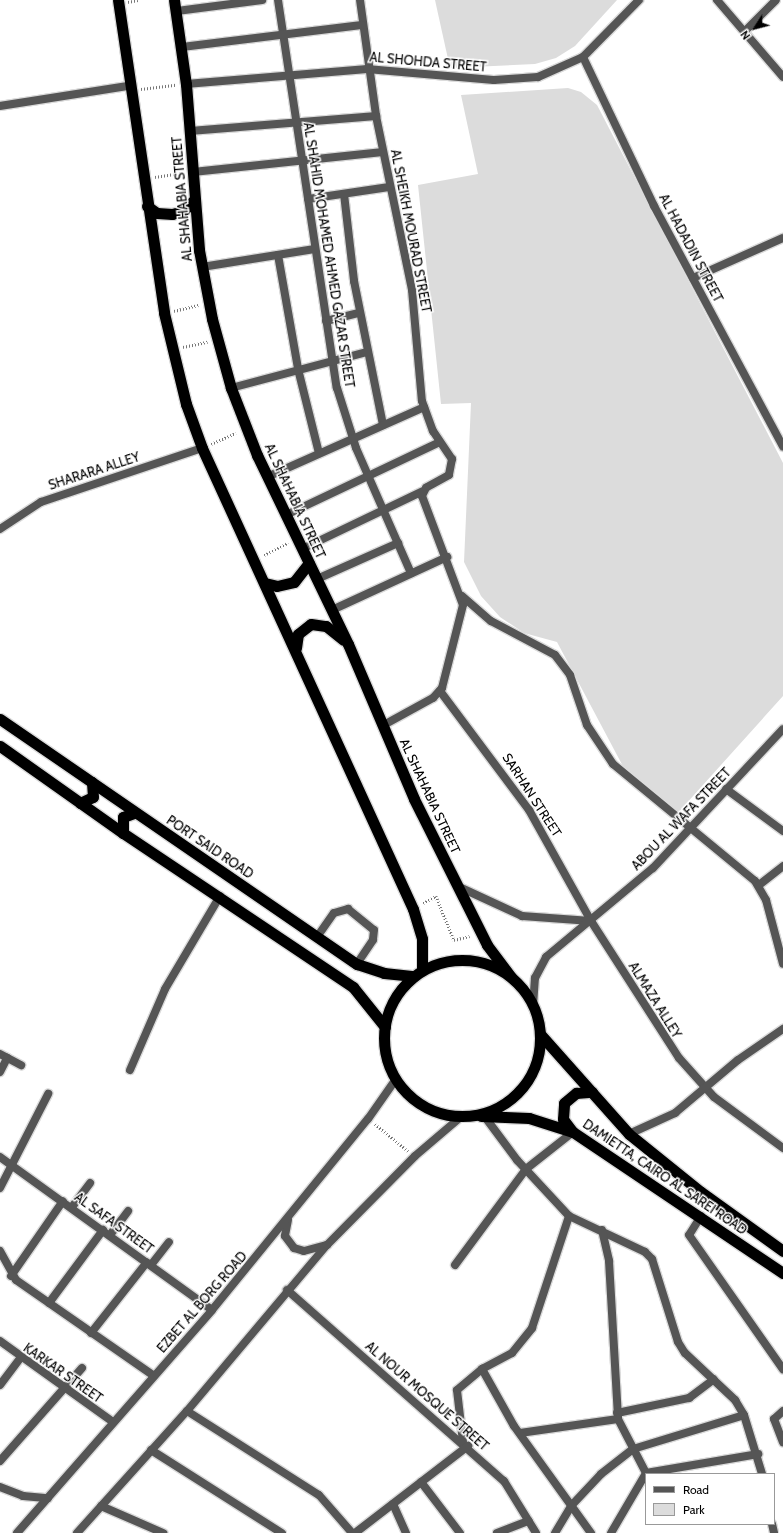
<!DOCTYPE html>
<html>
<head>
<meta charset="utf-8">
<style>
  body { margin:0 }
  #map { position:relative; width:783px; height:1533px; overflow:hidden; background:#fff; font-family:Cabin,sans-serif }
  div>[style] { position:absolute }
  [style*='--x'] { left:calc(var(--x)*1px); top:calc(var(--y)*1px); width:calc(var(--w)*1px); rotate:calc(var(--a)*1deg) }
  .green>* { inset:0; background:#dcdcdc }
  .path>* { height:2.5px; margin-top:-1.25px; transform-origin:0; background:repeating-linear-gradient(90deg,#777 0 1px,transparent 0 3px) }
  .roads { filter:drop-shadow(1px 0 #dbdbdb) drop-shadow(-1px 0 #dbdbdb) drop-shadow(0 1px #dbdbdb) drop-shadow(0 -1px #dbdbdb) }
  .service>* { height:8px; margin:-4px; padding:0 4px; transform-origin:4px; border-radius:4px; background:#555 }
  .minor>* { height:8px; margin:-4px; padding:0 4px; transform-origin:4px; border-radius:4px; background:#555 }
  .tertiary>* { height:8px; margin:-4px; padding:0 4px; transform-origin:4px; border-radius:4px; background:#555 }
  .trunk>* { height:11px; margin:-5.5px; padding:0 5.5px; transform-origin:5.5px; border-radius:5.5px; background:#000 }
  .trunk>.ring { margin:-5.5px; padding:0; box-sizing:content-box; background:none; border:11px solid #000; border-radius:50% }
  span { translate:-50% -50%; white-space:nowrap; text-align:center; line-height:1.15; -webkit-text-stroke:3px #fff; paint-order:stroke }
  .street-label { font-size:13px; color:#000 }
  .legend { position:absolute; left:645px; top:1473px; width:130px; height:52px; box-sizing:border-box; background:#fff; border:1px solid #999; margin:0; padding:5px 7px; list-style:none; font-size:12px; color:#000 }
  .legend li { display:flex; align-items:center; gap:8px; height:20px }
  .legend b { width:20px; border:1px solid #999 }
  .north { position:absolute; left:735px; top:8px; width:40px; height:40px; -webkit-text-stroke:3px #fff; paint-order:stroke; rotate:234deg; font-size:11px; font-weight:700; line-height:16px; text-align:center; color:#000 }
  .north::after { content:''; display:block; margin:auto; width:14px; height:18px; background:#000; clip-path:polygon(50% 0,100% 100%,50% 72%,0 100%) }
</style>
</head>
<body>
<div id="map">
  <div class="green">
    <div style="clip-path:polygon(435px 0,617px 0,575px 46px,556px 58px,535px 64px,450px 68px)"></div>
    <div style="clip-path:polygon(568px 88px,581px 92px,597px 105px,783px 463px,783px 696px,676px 815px,626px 772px,557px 642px,524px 633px,500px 617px,481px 596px,464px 562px,471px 403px,441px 404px,418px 185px,478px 174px,461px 95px)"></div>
  </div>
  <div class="path">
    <div style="--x:128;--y:2;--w:10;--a:-11"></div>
    <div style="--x:141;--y:89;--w:35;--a:-7"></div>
    <div style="--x:155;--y:177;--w:26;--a:-9"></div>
    <div style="--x:174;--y:311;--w:25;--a:-14"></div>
    <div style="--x:183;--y:347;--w:25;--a:-12"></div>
    <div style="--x:211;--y:444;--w:27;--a:-24"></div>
    <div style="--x:264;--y:555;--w:27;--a:-27"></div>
    <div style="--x:423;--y:903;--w:15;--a:-28"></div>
    <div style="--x:436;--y:896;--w:48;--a:67.8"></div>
    <div style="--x:454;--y:940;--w:16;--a:-14"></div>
    <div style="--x:375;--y:1124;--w:43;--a:39.3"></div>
  </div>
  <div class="roads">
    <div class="service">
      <div style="--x:317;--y:937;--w:29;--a:-55"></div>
      <div style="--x:334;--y:913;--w:15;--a:-16"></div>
      <div style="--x:348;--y:909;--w:33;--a:39"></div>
      <div style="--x:374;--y:930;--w:10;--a:96"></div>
      <div style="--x:373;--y:940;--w:29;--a:124"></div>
      <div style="--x:130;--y:1070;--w:88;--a:-66.6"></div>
      <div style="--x:165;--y:989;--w:108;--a:-59.4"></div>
    </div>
    <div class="minor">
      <div style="--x:278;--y:0;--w:392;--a:81.4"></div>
      <div style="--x:337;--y:388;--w:63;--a:72.4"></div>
      <div style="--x:356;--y:448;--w:137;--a:66.3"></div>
      <div style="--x:360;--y:0;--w:117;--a:82.1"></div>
      <div style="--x:376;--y:116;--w:178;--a:78.3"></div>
      <div style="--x:412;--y:290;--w:111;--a:84.9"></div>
      <div style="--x:422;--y:401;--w:32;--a:70"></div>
      <div style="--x:433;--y:431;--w:34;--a:56"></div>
      <div style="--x:452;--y:459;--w:16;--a:101"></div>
      <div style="--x:449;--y:475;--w:26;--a:151"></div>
      <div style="--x:426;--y:488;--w:9;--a:117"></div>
      <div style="--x:422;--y:496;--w:116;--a:69.4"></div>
      <div style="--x:463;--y:605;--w:86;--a:104.2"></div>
      <div style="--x:442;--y:688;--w:13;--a:132"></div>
      <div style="--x:433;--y:698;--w:58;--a:151.2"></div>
      <div style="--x:717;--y:0;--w:101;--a:49.4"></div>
      <div style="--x:177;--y:11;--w:86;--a:-7.4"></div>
      <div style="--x:746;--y:30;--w:42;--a:-45"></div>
      <div style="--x:182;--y:47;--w:181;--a:-7"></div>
      <div style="--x:0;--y:106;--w:130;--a:-8.9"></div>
      <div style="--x:190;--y:131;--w:187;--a:-4.6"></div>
      <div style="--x:193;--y:172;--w:191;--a:-6"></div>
      <div style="--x:344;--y:194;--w:88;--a:83.4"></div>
      <div style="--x:354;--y:281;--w:147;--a:78.6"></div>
      <div style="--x:308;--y:199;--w:82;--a:-8.4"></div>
      <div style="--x:278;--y:255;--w:116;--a:80"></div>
      <div style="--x:298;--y:369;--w:87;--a:76"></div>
      <div style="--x:202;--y:267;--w:114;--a:-9.1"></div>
      <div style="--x:693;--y:278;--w:98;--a:-24"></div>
      <div style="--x:326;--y:321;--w:34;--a:-14"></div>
      <div style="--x:231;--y:388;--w:141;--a:-14.8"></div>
      <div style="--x:267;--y:477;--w:172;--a:-24"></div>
      <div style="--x:286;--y:515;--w:170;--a:-25.4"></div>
      <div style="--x:0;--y:529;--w:49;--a:-33.4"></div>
      <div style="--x:41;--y:502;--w:170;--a:-18.5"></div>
      <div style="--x:302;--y:549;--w:134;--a:-25.6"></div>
      <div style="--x:317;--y:579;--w:89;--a:-24"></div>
      <div style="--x:462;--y:596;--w:38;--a:41"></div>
      <div style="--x:491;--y:621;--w:72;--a:28"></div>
      <div style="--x:555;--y:655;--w:25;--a:53"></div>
      <div style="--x:570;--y:675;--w:53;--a:71.2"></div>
      <div style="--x:587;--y:725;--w:47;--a:56.3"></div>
      <div style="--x:613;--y:764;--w:184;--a:39.5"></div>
      <div style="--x:755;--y:881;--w:22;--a:60"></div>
      <div style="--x:766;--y:900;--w:66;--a:75.1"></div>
      <div style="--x:332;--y:610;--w:127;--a:-24.7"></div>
      <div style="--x:440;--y:691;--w:149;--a:53.2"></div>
      <div style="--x:529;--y:810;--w:127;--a:60.8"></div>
      <div style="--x:591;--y:921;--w:163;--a:57.3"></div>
      <div style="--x:679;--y:1058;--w:52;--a:48.1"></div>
      <div style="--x:714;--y:1097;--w:86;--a:36.5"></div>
      <div style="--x:726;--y:789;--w:71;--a:36.4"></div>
      <div style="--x:759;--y:885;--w:31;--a:-38"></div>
      <div style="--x:0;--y:1054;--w:24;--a:28"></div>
      <div style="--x:0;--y:1072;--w:16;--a:-63"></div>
      <div style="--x:485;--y:1117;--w:54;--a:53.3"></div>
      <div style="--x:517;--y:1160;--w:76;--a:47.1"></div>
      <div style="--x:569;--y:1216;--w:84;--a:25.3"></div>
      <div style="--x:645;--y:1252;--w:10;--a:45"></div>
      <div style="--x:652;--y:1259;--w:87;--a:72.6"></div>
      <div style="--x:678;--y:1342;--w:13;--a:58"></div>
      <div style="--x:685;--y:1353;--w:69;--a:43.2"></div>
      <div style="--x:735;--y:1400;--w:17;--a:59"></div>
      <div style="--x:744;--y:1415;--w:62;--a:73"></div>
      <div style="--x:629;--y:1134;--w:51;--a:-24.5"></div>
      <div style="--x:675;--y:1113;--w:82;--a:-40.1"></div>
      <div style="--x:738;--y:1060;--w:55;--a:-34.6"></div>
      <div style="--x:0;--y:1157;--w:261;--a:35.8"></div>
      <div style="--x:0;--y:1188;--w:106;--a:-62.9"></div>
      <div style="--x:72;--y:1207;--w:30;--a:-53"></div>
      <div style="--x:701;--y:1216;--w:22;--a:122"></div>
      <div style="--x:689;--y:1235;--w:164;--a:55"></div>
      <div style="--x:602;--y:1230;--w:32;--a:77"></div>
      <div style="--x:609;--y:1261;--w:158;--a:86.7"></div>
      <div style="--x:110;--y:1235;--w:30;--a:-53"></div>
      <div style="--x:0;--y:1251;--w:33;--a:61"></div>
      <div style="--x:16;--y:1280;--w:168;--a:34.8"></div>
      <div style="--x:151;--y:1265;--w:29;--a:-52"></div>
      <div style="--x:455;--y:1265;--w:119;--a:-53.5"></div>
      <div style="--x:526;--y:1169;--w:60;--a:-38.2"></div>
      <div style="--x:11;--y:1276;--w:91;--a:-55.3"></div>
      <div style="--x:287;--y:1290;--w:289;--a:41.4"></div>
      <div style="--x:504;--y:1481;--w:61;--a:58.4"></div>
      <div style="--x:49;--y:1303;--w:91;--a:-53.5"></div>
      <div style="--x:91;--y:1333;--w:90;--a:-51.7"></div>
      <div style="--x:0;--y:1341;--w:139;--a:35.6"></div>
      <div style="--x:482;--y:1369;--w:34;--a:-28"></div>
      <div style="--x:512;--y:1353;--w:32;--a:-51"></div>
      <div style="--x:532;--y:1328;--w:118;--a:-71.7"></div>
      <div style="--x:0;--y:1385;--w:34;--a:-53"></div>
      <div style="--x:187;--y:1411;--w:156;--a:32.5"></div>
      <div style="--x:319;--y:1495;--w:50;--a:49"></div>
      <div style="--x:783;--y:1411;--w:12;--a:138"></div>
      <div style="--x:774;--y:1419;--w:25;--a:69"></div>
      <div style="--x:617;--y:1413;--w:74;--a:-11.8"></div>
      <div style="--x:689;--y:1398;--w:31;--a:-37"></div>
      <div style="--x:520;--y:1433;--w:99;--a:-8.1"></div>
      <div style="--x:618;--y:1419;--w:61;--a:62.6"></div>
      <div style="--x:463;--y:1442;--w:52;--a:-96.6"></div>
      <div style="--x:457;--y:1390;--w:33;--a:-40"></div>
      <div style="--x:482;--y:1369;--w:65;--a:60.7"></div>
      <div style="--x:514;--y:1426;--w:132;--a:54.3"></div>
      <div style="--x:151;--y:1450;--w:155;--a:32.4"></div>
      <div style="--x:0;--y:1461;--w:124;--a:-48.6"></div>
      <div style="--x:421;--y:1482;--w:64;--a:52.6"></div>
      <div style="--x:393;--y:1504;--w:32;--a:66"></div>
      <div style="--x:101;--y:1506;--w:68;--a:23.5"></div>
      <div style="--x:772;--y:1524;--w:9;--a:77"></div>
      <div style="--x:355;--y:1533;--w:143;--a:-37.6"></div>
      <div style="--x:497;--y:1533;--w:34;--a:-21"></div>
      <div style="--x:555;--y:1533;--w:31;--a:-59"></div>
      <div style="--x:571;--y:1506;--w:44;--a:-46.8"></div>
      <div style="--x:601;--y:1474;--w:41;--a:-38"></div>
      <div style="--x:633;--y:1449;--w:116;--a:-17"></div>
      <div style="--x:611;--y:1533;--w:69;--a:-59.7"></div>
      <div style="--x:646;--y:1473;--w:114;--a:-9.6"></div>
    </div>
    <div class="tertiary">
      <div style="--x:583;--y:57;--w:165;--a:64.5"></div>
      <div style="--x:654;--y:206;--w:273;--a:61.8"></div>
      <div style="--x:186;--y:84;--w:182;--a:-4.7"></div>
      <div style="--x:367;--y:69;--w:127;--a:5"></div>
      <div style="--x:494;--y:80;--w:44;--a:-3.9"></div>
      <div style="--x:538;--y:77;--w:49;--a:-24"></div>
      <div style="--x:583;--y:57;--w:80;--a:-45.5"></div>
      <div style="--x:457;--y:886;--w:72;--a:24.8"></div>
      <div style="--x:522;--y:916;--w:69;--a:4.1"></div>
      <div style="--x:533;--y:1006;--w:28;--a:-86"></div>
      <div style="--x:535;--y:978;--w:24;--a:-62"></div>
      <div style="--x:546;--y:957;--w:139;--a:-39.8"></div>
      <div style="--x:653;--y:868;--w:190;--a:-46.9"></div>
      <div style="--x:288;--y:1220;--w:16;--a:101"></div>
      <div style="--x:285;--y:1236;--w:15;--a:53"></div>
      <div style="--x:294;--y:1248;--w:10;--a:17"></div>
      <div style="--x:304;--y:1251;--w:24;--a:-15"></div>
      <div style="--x:0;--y:1487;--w:25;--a:21"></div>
      <div style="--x:23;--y:1496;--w:25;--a:5"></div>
      <div style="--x:17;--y:1533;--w:296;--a:-48.8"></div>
      <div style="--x:212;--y:1310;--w:247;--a:-50.8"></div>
      <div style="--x:368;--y:1119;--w:49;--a:-55"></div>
      <div style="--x:77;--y:1533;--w:164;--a:-48"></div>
      <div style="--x:187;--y:1411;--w:217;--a:-49.9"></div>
      <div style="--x:327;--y:1245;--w:125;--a:-45.3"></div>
      <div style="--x:415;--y:1156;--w:62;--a:-40.4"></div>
    </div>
    <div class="trunk">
      <div style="--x:118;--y:0;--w:316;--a:81.6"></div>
      <div style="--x:164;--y:313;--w:94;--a:76.4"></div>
      <div style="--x:186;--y:404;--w:47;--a:70"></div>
      <div style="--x:202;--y:448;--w:507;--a:65.41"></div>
      <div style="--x:413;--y:909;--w:31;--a:73"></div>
      <div style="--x:422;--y:939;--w:31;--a:90"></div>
      <div style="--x:174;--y:0;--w:85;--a:81.9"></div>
      <div style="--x:186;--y:84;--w:167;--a:85.5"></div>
      <div style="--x:199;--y:250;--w:70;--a:79.3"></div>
      <div style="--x:212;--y:319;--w:72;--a:74.6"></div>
      <div style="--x:231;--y:388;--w:72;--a:68.8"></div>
      <div style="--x:257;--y:455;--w:210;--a:64.3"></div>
      <div style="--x:348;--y:644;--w:168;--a:66.9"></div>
      <div style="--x:414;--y:799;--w:163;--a:63.4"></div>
      <div style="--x:487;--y:945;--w:40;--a:53"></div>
      <div style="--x:147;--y:206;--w:12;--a:35"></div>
      <div style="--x:157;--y:213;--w:15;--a:4"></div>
      <div style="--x:172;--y:214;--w:11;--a:-15"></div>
      <div style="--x:183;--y:211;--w:16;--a:-45"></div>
      <div style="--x:265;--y:583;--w:12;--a:14"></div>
      <div style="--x:277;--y:586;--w:17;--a:-13"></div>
      <div style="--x:294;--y:582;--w:24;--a:-52"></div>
      <div style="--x:296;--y:648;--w:14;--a:-82"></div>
      <div style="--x:298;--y:634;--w:16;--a:-38"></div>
      <div style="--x:311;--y:624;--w:15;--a:8"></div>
      <div style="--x:326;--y:626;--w:22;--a:39"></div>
      <div style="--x:0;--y:719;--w:433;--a:34.5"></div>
      <div style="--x:357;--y:964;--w:28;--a:18"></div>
      <div style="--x:384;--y:973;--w:30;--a:6"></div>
      <div style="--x:0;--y:746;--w:151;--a:35.3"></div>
      <div style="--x:123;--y:833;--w:277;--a:33.8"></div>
      <div style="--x:353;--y:987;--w:51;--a:51.3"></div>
      <div style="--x:80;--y:803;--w:14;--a:-25"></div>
      <div style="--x:93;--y:797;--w:15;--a:-94"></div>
      <div style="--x:123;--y:833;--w:16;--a:-90"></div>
      <div style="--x:123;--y:817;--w:12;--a:-20"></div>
      <div class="ring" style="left:384px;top:960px;width:145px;height:145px"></div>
      <div style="--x:540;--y:1034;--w:134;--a:48.3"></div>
      <div style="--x:629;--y:1134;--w:92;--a:38.9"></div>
      <div style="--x:701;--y:1192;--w:101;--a:35.7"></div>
      <div style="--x:481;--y:1116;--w:48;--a:2.4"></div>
      <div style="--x:529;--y:1118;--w:46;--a:17.7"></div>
      <div style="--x:573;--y:1132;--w:253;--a:33.9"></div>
      <div style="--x:572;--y:1131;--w:15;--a:-127"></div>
      <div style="--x:563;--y:1119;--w:16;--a:-86"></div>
      <div style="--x:564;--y:1103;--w:16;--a:-40"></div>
      <div style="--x:576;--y:1093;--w:16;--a:-4"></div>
    </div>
  </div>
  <div class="street-label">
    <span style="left:428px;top:62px;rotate:5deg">AL SHOHDA STREET</span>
    <span style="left:182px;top:199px;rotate:-95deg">AL SHAHABIA STREET</span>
    <span style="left:411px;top:231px;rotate:79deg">AL SHEIKH MOURAD STREET</span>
    <span style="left:691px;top:248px;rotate:62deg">AL HADADIN STREET</span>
    <span style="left:329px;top:255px;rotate:81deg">AL SHAHID MOHAMED AHMED GAZAR STREET</span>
    <span style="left:94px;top:471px;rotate:-18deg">SHARARA ALLEY</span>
    <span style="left:295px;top:501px;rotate:65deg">AL SHAHABIA STREET</span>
    <span style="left:532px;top:795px;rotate:57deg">SARHAN STREET</span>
    <span style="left:430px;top:796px;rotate:65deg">AL SHAHABIA STREET</span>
    <span style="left:681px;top:819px;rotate:-46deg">ABOU AL WAFA STREET</span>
    <span style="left:210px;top:847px;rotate:34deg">PORT SAID ROAD</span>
    <span style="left:655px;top:1000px;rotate:58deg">ALMAZA ALLEY</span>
    <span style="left:665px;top:1177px;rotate:34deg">DAMIETTA, CAIRO AL SAREI ROAD</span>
    <span style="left:114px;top:1223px;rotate:36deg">AL SAFA STREET</span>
    <span style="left:202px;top:1302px;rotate:-49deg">EZBET AL BORG ROAD</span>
    <span style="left:63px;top:1373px;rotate:35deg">KARKAR STREET</span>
    <span style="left:427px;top:1396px;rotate:41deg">AL NOUR MOSQUE STREET</span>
  </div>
  <ul class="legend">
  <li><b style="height:5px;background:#555"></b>Road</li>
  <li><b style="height:11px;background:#dcdcdc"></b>Park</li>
  </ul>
  <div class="north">N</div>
</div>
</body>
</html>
